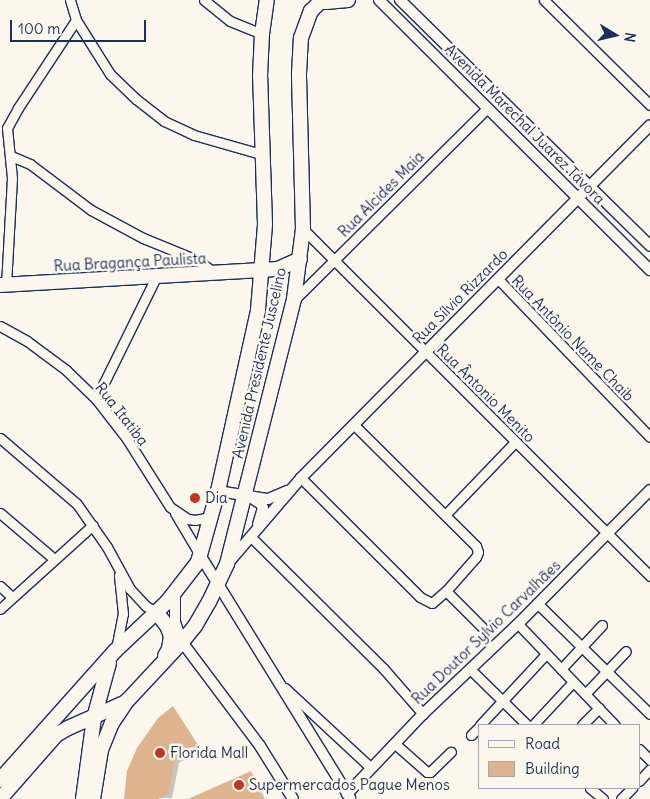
<!DOCTYPE html>
<html>
<head>
<meta charset="utf-8">
<style>
  body { margin:0 }
  #map { position:relative; width:650px; height:799px; overflow:hidden; background:#fbf7ec; font-family:Delius,sans-serif }
  div>[style] { position:absolute }
  [style*='--x'] { left:calc(var(--x)*1px); top:calc(var(--y)*1px); width:calc(var(--w)*1px); rotate:calc(var(--a)*1deg) }
  .shadow>* { inset:0; background:#0003 }
  .building>* { inset:0; background:#ddb48d }
  .roads { filter:drop-shadow(1px 0 #1b2f5e) drop-shadow(-1px 0 #1b2f5e) drop-shadow(0 1px #1b2f5e) drop-shadow(0 -1px #1b2f5e) }
  .minor>* { height:9px; margin:-4.5px; padding:0 4.5px; transform-origin:4.5px; border-radius:4.5px; background:#fbf7ec }
  .tertiary>* { height:10px; margin:-5px; padding:0 5px; transform-origin:5px; border-radius:5px; background:#fbf7ec }
  .primary>* { height:14px; margin:-7px; padding:0 7px; transform-origin:7px; border-radius:7px; background:#fbf7ec }
  .dots>* { width:14px; height:14px; translate:-50% -50%; box-sizing:border-box; border:2px solid #fbf7ec; border-radius:50% }
  span { translate:-50% -50%; white-space:nowrap; text-align:center; line-height:1.15; -webkit-text-stroke:5px #fbf7ec; paint-order:stroke }
  .street-label { font-size:15px; color:#1b2f5e }
  .poi-label { font-size:15px; color:#1b2f5e }
  .left { translate:0 -50%; text-align:left }
  .legend { position:absolute; left:478px; top:724px; width:162px; height:65px; box-sizing:border-box; background:#fbf7ec; border:1px solid #a1a7b3; margin:0; padding:6px 9px; list-style:none; font-size:15px; color:#1b2f5e }
  .legend li { display:flex; align-items:center; gap:10px; height:25px }
  .legend b { width:25px; border:1px solid #a1a7b3 }
  .north { position:absolute; left:590px; top:10px; width:50px; height:50px; -webkit-text-stroke:4px #fbf7ec; paint-order:stroke; rotate:99deg; font-size:14px; font-weight:700; line-height:20px; text-align:center; color:#1b2f5e }
  .north::after { content:''; display:block; margin:auto; width:18px; height:22px; background:#1b2f5e; clip-path:polygon(50% 0,100% 100%,50% 72%,0 100%) }
  .scale { position:absolute; left:10px; top:20px; width:136px; height:22px; box-sizing:border-box; border:2px solid #1b2f5e; border-top:0; padding-left:6px; font-size:15px; line-height:18px; white-space:nowrap; color:#1b2f5e; -webkit-text-stroke:4px #fbf7ec; paint-order:stroke }
</style>
</head>
<body>
<div id="map">
  <div class="shadow">
    <div style="clip-path:polygon(173px 708px,201px 750px,179px 763px,172px 798px,125px 799px)"></div>
    <div style="clip-path:polygon(251px 773px,256px 777px,265px 799px,191px 799px)"></div>
  </div>
  <div class="building">
    <div style="clip-path:polygon(173px 706px,198px 745px,175px 759px,168px 794px,158px 799px,124px 799px,127px 771px,137px 748px,158px 718px)"></div>
    <div style="clip-path:polygon(251px 771px,263px 799px,188px 799px)"></div>
  </div>
  <div class="roads">
    <div class="minor">
      <div style="--x:70;--y:0;--w:21;--a:73"></div>
      <div style="--x:76;--y:20;--w:64;--a:57.8"></div>
      <div style="--x:110;--y:74;--w:36;--a:44"></div>
      <div style="--x:136;--y:99;--w:36;--a:38"></div>
      <div style="--x:164;--y:121;--w:33;--a:25"></div>
      <div style="--x:194;--y:135;--w:70;--a:15.8"></div>
      <div style="--x:204;--y:0;--w:33;--a:39"></div>
      <div style="--x:230;--y:21;--w:35;--a:22"></div>
      <div style="--x:544;--y:0;--w:149;--a:44.7"></div>
      <div style="--x:11;--y:156;--w:21;--a:23"></div>
      <div style="--x:30;--y:164;--w:76;--a:37"></div>
      <div style="--x:91;--y:210;--w:59;--a:28.3"></div>
      <div style="--x:143;--y:238;--w:58;--a:22.2"></div>
      <div style="--x:197;--y:260;--w:22;--a:36"></div>
      <div style="--x:303;--y:229;--w:491;--a:45"></div>
      <div style="--x:498;--y:279;--w:219;--a:46.1"></div>
      <div style="--x:6;--y:285;--w:107;--a:-86.8"></div>
      <div style="--x:12;--y:178;--w:50;--a:-95.7"></div>
      <div style="--x:7;--y:128;--w:23;--a:-61"></div>
      <div style="--x:18;--y:108;--w:105;--a:-56.6"></div>
      <div style="--x:295;--y:299;--w:269;--a:-44.8"></div>
      <div style="--x:0;--y:326;--w:31;--a:29"></div>
      <div style="--x:27;--y:341;--w:49;--a:36.6"></div>
      <div style="--x:66;--y:370;--w:42;--a:44"></div>
      <div style="--x:96;--y:399;--w:51;--a:52.2"></div>
      <div style="--x:127;--y:439;--w:80;--a:57.7"></div>
      <div style="--x:170;--y:507;--w:22;--a:34"></div>
      <div style="--x:188;--y:519;--w:7;--a:8"></div>
      <div style="--x:195;--y:520;--w:16;--a:-11"></div>
      <div style="--x:96;--y:399;--w:136;--a:-63.8"></div>
      <div style="--x:0;--y:438;--w:101;--a:40.6"></div>
      <div style="--x:77;--y:504;--w:52;--a:55.1"></div>
      <div style="--x:107;--y:547;--w:48;--a:61.3"></div>
      <div style="--x:130;--y:589;--w:23;--a:47"></div>
      <div style="--x:146;--y:606;--w:13;--a:32"></div>
      <div style="--x:301;--y:478;--w:168;--a:45"></div>
      <div style="--x:420;--y:597;--w:13;--a:27"></div>
      <div style="--x:432;--y:603;--w:18;--a:-41"></div>
      <div style="--x:446;--y:591;--w:45;--a:-48.6"></div>
      <div style="--x:476;--y:557;--w:5;--a:-68"></div>
      <div style="--x:478;--y:552;--w:6;--a:-108"></div>
      <div style="--x:476;--y:546;--w:173;--a:-135.2"></div>
      <div style="--x:0;--y:513;--w:71;--a:40.4"></div>
      <div style="--x:175;--y:513;--w:49;--a:59.2"></div>
      <div style="--x:445;--y:515;--w:101;--a:-46.2"></div>
      <div style="--x:250;--y:536;--w:187;--a:44.8"></div>
      <div style="--x:383;--y:668;--w:61;--a:49"></div>
      <div style="--x:0;--y:586;--w:16;--a:43"></div>
      <div style="--x:446;--y:591;--w:51;--a:45"></div>
      <div style="--x:538;--y:604;--w:157;--a:44.5"></div>
      <div style="--x:0;--y:609;--w:125;--a:-42.1"></div>
      <div style="--x:518;--y:624;--w:140;--a:46.2"></div>
      <div style="--x:116;--y:649;--w:36;--a:-79"></div>
      <div style="--x:123;--y:614;--w:39;--a:-96"></div>
      <div style="--x:470;--y:669;--w:80;--a:44.5"></div>
      <div style="--x:561;--y:669;--w:60;--a:-47"></div>
      <div style="--x:285;--y:688;--w:117;--a:42.9"></div>
      <div style="--x:585;--y:694;--w:59;--a:-46.4"></div>
      <div style="--x:480;--y:725;--w:97;--a:-47.1"></div>
      <div style="--x:533;--y:725;--w:59;--a:-47.1"></div>
      <div style="--x:582;--y:725;--w:24;--a:-45"></div>
      <div style="--x:471;--y:735;--w:11;--a:-45"></div>
      <div style="--x:394;--y:743;--w:44;--a:41.3"></div>
      <div style="--x:427;--y:772;--w:3;--a:0"></div>
      <div style="--x:430;--y:772;--w:29;--a:-44"></div>
      <div style="--x:639;--y:749;--w:16;--a:45"></div>
      <div style="--x:639;--y:781;--w:16;--a:-47"></div>
      <div style="--x:590;--y:788;--w:17;--a:40"></div>
      <div style="--x:621;--y:799;--w:16;--a:-45"></div>
    </div>
    <div class="tertiary">
      <div style="--x:379;--y:0;--w:383;--a:44.9"></div>
      <div style="--x:400;--y:0;--w:351;--a:44.5"></div>
      <div style="--x:218;--y:491;--w:51;--a:9.1"></div>
      <div style="--x:268;--y:499;--w:21;--a:-23"></div>
      <div style="--x:252;--y:498;--w:11;--a:34"></div>
      <div style="--x:261;--y:504;--w:4;--a:63"></div>
      <div style="--x:263;--y:508;--w:17;--a:107"></div>
      <div style="--x:200;--y:555;--w:286;--a:58.3"></div>
      <div style="--x:229;--y:562;--w:111;--a:-49.4"></div>
      <div style="--x:301;--y:478;--w:496;--a:-45.3"></div>
      <div style="--x:175;--y:593;--w:29;--a:90"></div>
      <div style="--x:175;--y:622;--w:21;--a:71"></div>
      <div style="--x:182;--y:642;--w:130;--a:53.1"></div>
      <div style="--x:260;--y:746;--w:62;--a:58.1"></div>
      <div style="--x:347;--y:794;--w:110;--a:-46.5"></div>
      <div style="--x:423;--y:714;--w:131;--a:-43.5"></div>
      <div style="--x:518;--y:624;--w:188;--a:-45.4"></div>
    </div>
    <div class="primary">
      <div style="--x:319;--y:0;--w:7;--a:16"></div>
      <div style="--x:326;--y:2;--w:22;--a:-5"></div>
      <div style="--x:0;--y:285;--w:262;--a:-3.3"></div>
      <div style="--x:262;--y:270;--w:16;--a:-4"></div>
      <div style="--x:278;--y:269;--w:24;--a:-24"></div>
      <div style="--x:157;--y:613;--w:16;--a:52"></div>
      <div style="--x:167;--y:626;--w:11;--a:68"></div>
      <div style="--x:171;--y:636;--w:13;--a:99"></div>
      <div style="--x:169;--y:649;--w:8;--a:120"></div>
      <div style="--x:0;--y:780;--w:173;--a:-48.3"></div>
      <div style="--x:115;--y:651;--w:71;--a:-43.3"></div>
      <div style="--x:167;--y:602;--w:51;--a:-52.2"></div>
      <div style="--x:198;--y:562;--w:74;--a:-74.3"></div>
      <div style="--x:218;--y:491;--w:185;--a:-77.5"></div>
      <div style="--x:258;--y:310;--w:86;--a:-85.3"></div>
      <div style="--x:265;--y:224;--w:148;--a:-91.9"></div>
      <div style="--x:260;--y:76;--w:42;--a:-87.3"></div>
      <div style="--x:262;--y:34;--w:34;--a:-82"></div>
      <div style="--x:0;--y:799;--w:85;--a:-48.8"></div>
      <div style="--x:56;--y:735;--w:14;--a:-30"></div>
      <div style="--x:68;--y:728;--w:61;--a:-24.1"></div>
      <div style="--x:83;--y:799;--w:82;--a:-82.3"></div>
      <div style="--x:94;--y:718;--w:57;--a:-74.7"></div>
      <div style="--x:93;--y:799;--w:50;--a:-80.7"></div>
      <div style="--x:101;--y:750;--w:29;--a:-68"></div>
      <div style="--x:112;--y:723;--w:27;--a:-56"></div>
      <div style="--x:127;--y:701;--w:81;--a:-47"></div>
      <div style="--x:182;--y:642;--w:21;--a:-51"></div>
      <div style="--x:195;--y:626;--w:28;--a:-60"></div>
      <div style="--x:209;--y:602;--w:42;--a:-64.7"></div>
      <div style="--x:227;--y:564;--w:273;--a:-75.8"></div>
      <div style="--x:294;--y:299;--w:71;--a:-82.7"></div>
      <div style="--x:303;--y:229;--w:155;--a:-91.5"></div>
      <div style="--x:299;--y:74;--w:36;--a:-87"></div>
      <div style="--x:301;--y:38;--w:29;--a:-70"></div>
      <div style="--x:311;--y:11;--w:14;--a:-45"></div>
    </div>
  </div>
  <div class="dots">
    <div style="left:195px;top:498px;background:#c8321e"></div>
    <div style="left:160px;top:753px;background:#c8321e"></div>
    <div style="left:239px;top:785px;background:#c8321e"></div>
  </div>
  <div class="street-label">
    <span style="left:525px;top:124px;rotate:45deg">Avenida Marechal Juarez Távora</span>
    <span style="left:381px;top:194px;rotate:-45deg">Rua Alcides Maia</span>
    <span style="left:130px;top:262px;rotate:-3deg">Rua Bragança Paulista</span>
    <span style="left:460px;top:296px;rotate:-45deg">Rua Sílvio Rizzardo</span>
    <span style="left:573px;top:338px;rotate:46deg">Rua Antônio Name Chaib</span>
    <span style="left:259px;top:363px;rotate:-77deg">Avenida Presidente Juscelino</span>
    <span style="left:486px;top:393px;rotate:45deg">Rua Ântonio Menito</span>
    <span style="left:122px;top:414px;rotate:52deg">Rua Itatiba</span>
    <span style="left:486px;top:632px;rotate:-44deg">Rua Doutor Sylvio Carvalhães</span>
  </div>
  <div class="poi-label">
    <span class="left" style="left:205px;top:498px">Dia</span>
    <span class="left" style="left:170px;top:753px">Florida Mall</span>
    <span class="left" style="left:249px;top:785px">Supermercados Pague Menos</span>
  </div>
  <ul class="legend">
  <li><b style="height:6px;background:#fbf7ec"></b>Road</li>
  <li><b style="height:14px;background:#ddb48d"></b>Building</li>
  </ul>
  <div class="north">N</div>
  <div class="scale">100 m</div>
</div>
</body>
</html>
